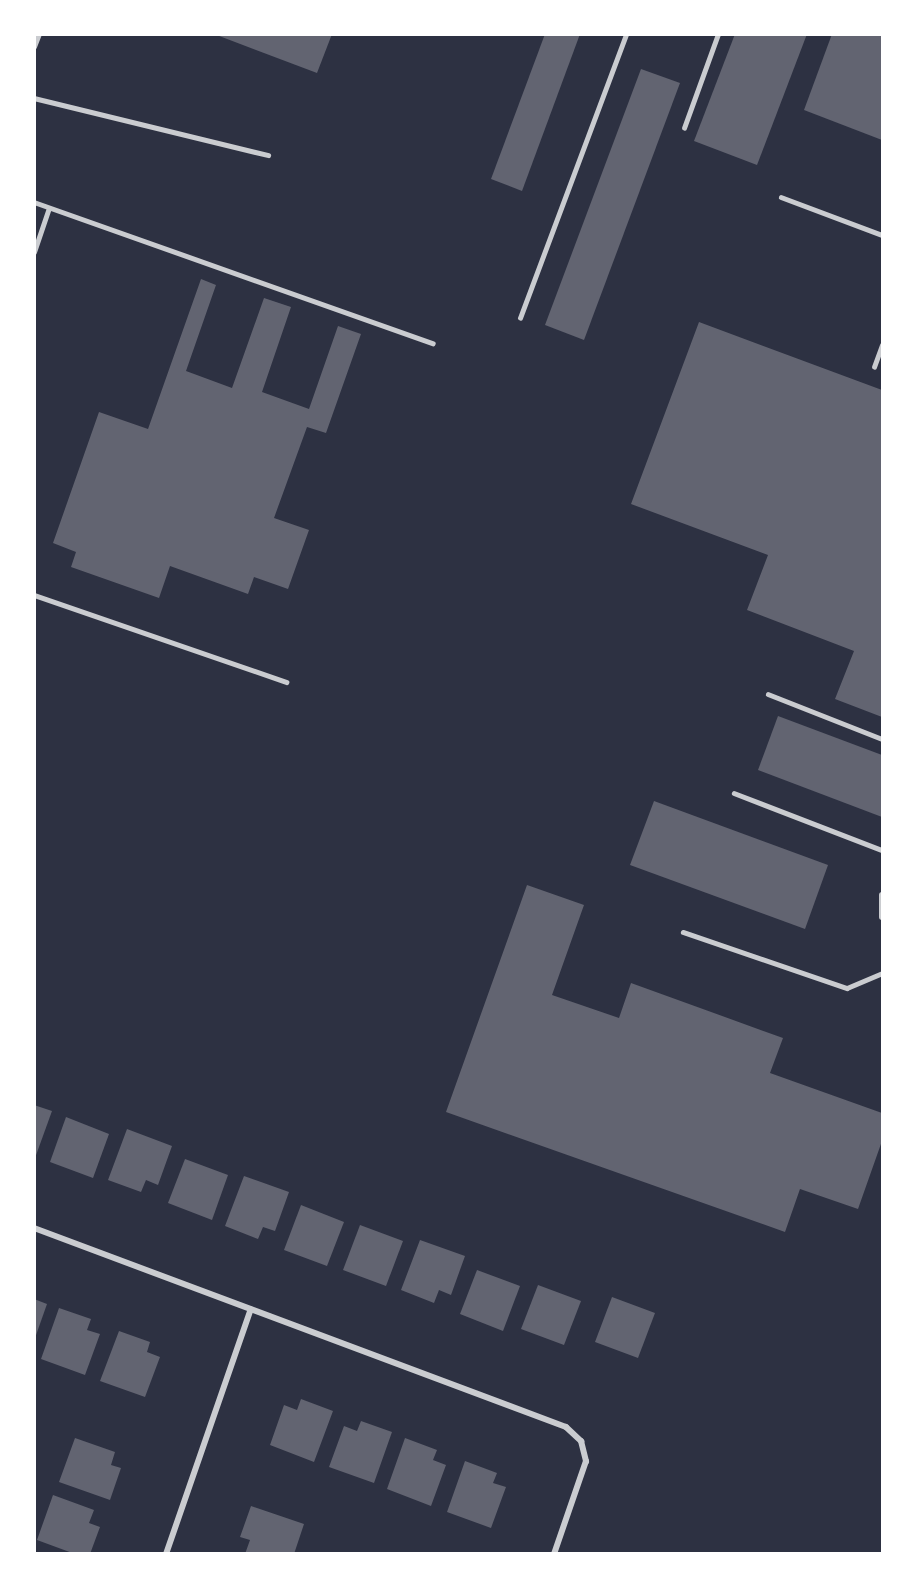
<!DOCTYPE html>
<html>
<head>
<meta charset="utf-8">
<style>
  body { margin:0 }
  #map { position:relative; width:917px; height:1588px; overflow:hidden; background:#2d3142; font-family:"Roboto Condensed",sans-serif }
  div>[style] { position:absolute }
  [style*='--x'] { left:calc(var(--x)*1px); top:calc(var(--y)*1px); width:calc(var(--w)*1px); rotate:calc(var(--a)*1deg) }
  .building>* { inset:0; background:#626471 }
  .service>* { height:4.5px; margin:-2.25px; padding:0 2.25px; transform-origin:2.25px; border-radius:2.25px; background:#caccd0 }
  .minor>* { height:6px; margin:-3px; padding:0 3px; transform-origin:3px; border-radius:3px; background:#caccd0 }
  span { translate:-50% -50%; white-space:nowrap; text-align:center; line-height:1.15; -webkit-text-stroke:5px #fff; paint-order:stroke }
  .frame { position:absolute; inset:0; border:36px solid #fff; pointer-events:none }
</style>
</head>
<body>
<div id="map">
  <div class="building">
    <div style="clip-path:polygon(214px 34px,332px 34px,317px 73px)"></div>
    <div style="clip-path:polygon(545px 34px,580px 34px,522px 191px,491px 179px)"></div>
    <div style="clip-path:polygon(735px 34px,807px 34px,757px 165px,694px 141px)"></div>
    <div style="clip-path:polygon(832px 34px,882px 34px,882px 140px,804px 110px)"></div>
    <div style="clip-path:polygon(641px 69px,680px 83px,584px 340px,545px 325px)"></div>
    <div style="clip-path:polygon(201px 279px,216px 285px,186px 371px,232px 388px,264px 298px,291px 307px,262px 392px,309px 409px,338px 326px,361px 334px,326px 433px,307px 427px,274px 518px,309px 530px,288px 589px,254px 577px,248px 594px,170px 566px,159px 598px,71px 567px,76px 552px,53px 543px,99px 412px,148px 429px)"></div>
    <div style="clip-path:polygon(699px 322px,882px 390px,882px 717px,835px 699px,854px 651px,747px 610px,768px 555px,631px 504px)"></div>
    <div style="clip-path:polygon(778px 716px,882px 755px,882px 817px,758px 770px)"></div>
    <div style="clip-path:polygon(654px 801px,828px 865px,805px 929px,630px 865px)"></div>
    <div style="clip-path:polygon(527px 885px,584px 905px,552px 995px,619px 1018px,631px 983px,783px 1038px,770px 1073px,882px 1113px,882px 1141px,858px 1209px,800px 1189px,785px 1232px,446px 1112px)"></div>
    <div style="clip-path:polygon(34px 1105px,52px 1111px,35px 1158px,34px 1157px)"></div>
    <div style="clip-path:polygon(66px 1117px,109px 1134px,93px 1178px,50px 1162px)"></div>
    <div style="clip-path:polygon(127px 1129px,172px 1146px,158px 1185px,146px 1180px,141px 1192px,108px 1180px)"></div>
    <div style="clip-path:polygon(185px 1159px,228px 1175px,212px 1220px,168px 1203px)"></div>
    <div style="clip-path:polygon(244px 1176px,289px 1192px,275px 1231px,263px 1227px,258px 1239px,225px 1226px)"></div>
    <div style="clip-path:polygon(301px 1205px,344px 1222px,327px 1266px,284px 1250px)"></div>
    <div style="clip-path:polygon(360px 1225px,403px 1241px,386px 1286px,343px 1270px)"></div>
    <div style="clip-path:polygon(420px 1240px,465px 1256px,451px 1295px,439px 1290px,434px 1303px,401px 1290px)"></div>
    <div style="clip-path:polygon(477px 1270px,520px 1286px,503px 1331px,460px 1314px)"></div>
    <div style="clip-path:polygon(538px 1285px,581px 1301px,564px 1345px,521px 1329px)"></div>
    <div style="clip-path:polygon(612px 1297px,655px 1313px,638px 1358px,595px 1342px)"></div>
    <div style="clip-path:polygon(34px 1299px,47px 1304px,35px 1338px,34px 1337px)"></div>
    <div style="clip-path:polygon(59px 1308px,91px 1319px,87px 1330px,100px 1334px,85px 1375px,41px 1359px)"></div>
    <div style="clip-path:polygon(119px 1331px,150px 1342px,147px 1352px,160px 1357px,145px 1397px,100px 1381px)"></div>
    <div style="clip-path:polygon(301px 1399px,333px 1411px,314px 1462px,270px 1445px,284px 1405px,297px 1410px)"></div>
    <div style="clip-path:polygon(361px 1421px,392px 1432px,374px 1483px,329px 1467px,344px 1426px,357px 1431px)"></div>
    <div style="clip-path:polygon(75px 1438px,115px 1452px,111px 1465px,121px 1468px,110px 1500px,59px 1482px)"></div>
    <div style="clip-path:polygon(405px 1438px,437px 1450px,433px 1460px,446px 1465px,431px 1506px,387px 1489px)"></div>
    <div style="clip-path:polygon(465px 1461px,497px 1473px,493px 1483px,506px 1487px,491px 1528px,447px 1512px)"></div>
    <div style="clip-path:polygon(53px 1495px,94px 1510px,89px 1523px,100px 1527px,90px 1554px,75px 1554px,37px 1540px)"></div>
    <div style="clip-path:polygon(251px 1506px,304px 1524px,294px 1554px,245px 1554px,250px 1540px,240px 1537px)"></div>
  </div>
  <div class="service">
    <div style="--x:34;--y:98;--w:241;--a:13.7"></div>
    <div style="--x:684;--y:128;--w:100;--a:-70.1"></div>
    <div style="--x:781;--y:197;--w:108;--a:20.6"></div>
    <div style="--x:34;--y:202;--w:423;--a:19.5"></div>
    <div style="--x:34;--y:252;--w:46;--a:-71.2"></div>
    <div style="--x:520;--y:318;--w:303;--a:-69.5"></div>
    <div style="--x:874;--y:367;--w:23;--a:-70"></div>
    <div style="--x:34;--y:595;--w:267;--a:19"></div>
    <div style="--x:768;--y:694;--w:123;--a:21.5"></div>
    <div style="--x:734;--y:793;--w:159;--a:21.1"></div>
    <div style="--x:683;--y:932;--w:173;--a:18.9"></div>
    <div style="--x:847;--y:988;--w:38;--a:-23"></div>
  </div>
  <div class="minor">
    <div style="--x:34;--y:47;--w:14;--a:-69"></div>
    <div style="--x:882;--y:895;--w:22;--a:90"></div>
    <div style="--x:34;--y:1228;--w:568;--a:20.51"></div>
    <div style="--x:566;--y:1427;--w:21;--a:43"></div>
    <div style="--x:581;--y:1441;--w:21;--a:76"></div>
    <div style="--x:586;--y:1461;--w:98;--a:109"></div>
    <div style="--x:166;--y:1554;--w:259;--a:-70.9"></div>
  </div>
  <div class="frame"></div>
</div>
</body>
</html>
